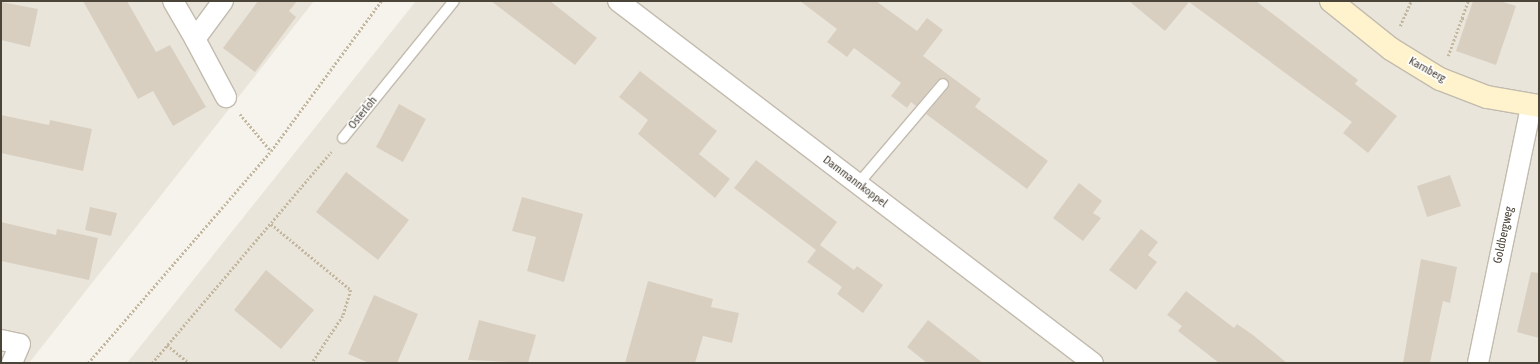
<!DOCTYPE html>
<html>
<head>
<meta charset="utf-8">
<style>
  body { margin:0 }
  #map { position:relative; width:1540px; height:364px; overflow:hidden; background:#f6f3ec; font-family:"Asap Condensed",sans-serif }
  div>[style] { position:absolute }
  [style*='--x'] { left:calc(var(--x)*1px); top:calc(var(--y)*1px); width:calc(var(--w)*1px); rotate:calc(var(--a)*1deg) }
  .residential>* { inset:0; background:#eae5da }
  .building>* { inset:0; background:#d8cfc1 }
  .path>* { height:2.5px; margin-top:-1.25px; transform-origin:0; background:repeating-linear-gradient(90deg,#c4b79f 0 2px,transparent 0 4px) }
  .roads { filter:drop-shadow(1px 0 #c2bbae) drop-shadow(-1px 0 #c2bbae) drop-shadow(0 1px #c2bbae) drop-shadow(0 -1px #c2bbae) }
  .lane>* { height:10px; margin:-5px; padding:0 5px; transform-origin:5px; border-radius:5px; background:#fff }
  .street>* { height:20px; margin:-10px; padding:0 10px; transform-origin:10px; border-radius:10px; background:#fff }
  .secondary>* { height:22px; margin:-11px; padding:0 11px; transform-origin:11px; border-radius:11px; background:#fff3cd }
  span { translate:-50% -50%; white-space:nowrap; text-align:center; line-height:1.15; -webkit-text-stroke:3.5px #fff; paint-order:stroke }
  .street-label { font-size:12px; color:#4b4439 }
  .frame { position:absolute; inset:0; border:2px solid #4b4439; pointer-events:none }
</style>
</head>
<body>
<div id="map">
  <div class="residential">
    <div style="clip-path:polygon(1px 1px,314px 1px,29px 363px,1px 363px)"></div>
    <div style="clip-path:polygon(416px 1px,1539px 1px,1539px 363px,127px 363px)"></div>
  </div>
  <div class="building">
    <div style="clip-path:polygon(83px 1px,127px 1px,156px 52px,170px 45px,206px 107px,173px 126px,153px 91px,138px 99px)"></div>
    <div style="clip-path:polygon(258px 1px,297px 1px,289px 11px,296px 17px,255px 72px,223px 48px)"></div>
    <div style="clip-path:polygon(491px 1px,550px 1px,597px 38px,575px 65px)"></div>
    <div style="clip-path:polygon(800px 1px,876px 1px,917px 31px,927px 18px,943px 30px,923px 56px,981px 99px,975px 107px,1048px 161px,1027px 189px,926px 114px,948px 88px,947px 79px,938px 80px,916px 106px,911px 102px,907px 108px,891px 96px,901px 83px,854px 48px,847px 57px,827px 42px,837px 29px)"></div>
    <div style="clip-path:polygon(1129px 1px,1256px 1px,1358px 80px,1355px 84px,1397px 116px,1368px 153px,1343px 133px,1352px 122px,1189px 2px,1165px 31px)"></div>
    <div style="clip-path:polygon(1473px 1px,1500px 1px,1516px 6px,1496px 65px,1456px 51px)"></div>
    <div style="clip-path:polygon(1px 2px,38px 9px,30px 47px,1px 40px)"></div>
    <div style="clip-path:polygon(640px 71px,717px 131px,699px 154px,730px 179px,715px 198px,638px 134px,648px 120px,619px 97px)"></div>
    <div style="clip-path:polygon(399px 104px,426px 119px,403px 162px,376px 147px)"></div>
    <div style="clip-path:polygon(1px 115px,49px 125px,50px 120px,92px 129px,83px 171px,1px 153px)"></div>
    <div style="clip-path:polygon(756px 160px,837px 222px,820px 245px,854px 270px,857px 266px,883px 285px,863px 313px,837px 294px,842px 287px,807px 262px,816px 250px,734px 188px)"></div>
    <div style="clip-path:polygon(346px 172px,409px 220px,378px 260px,316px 212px)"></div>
    <div style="clip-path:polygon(1450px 175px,1461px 206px,1427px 217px,1417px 186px)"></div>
    <div style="clip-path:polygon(1079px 183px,1102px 201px,1093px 213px,1101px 218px,1083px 241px,1053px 218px)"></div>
    <div style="clip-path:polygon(522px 197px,583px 214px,564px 282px,527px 271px,536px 237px,512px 231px)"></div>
    <div style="clip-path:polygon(90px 207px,117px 213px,111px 236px,85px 230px)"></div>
    <div style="clip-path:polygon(1px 222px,56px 235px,57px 229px,98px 238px,89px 280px,1px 261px)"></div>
    <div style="clip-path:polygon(1141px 229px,1158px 242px,1148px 255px,1157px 262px,1136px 290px,1109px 270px)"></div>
    <div style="clip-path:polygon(1421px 259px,1457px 267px,1450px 303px,1443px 301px,1430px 363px,1403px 363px)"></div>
    <div style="clip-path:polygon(266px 270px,314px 310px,281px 349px,234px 310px)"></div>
    <div style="clip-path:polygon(1531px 272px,1539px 273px,1539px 338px,1517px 332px)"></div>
    <div style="clip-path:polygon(648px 281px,713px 299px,711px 307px,739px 313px,732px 343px,703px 336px,695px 363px,625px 363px)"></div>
    <div style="clip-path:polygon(1186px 291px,1234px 328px,1237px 324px,1253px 335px,1287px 363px,1219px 363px,1178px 331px,1182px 326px,1167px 315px)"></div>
    <div style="clip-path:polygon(374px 295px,418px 314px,397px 363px,369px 363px,348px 354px)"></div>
    <div style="clip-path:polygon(479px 320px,536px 335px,528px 363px,468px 360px)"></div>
    <div style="clip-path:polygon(928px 320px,983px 363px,927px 363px,907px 347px)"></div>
  </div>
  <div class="path">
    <div style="--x:1462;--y:18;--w:4;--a:27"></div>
    <div style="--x:1400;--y:26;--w:27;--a:-66"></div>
    <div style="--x:1448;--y:56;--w:59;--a:-70"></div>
    <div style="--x:240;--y:114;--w:48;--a:50"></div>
    <div style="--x:271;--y:224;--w:104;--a:39.5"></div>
    <div style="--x:351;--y:290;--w:27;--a:107"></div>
    <div style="--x:343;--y:316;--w:56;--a:123.4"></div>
    <div style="--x:167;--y:345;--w:28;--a:39"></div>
    <div style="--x:88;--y:363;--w:280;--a:-49.2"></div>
    <div style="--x:271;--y:151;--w:186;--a:-53.7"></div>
    <div style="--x:152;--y:363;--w:277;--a:-49.7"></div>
  </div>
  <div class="roads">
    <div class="lane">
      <div style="--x:343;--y:138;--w:176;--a:-51"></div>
      <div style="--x:858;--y:184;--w:131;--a:-49.6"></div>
    </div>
    <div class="street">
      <div style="--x:173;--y:1;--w:44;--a:59.9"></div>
      <div style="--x:223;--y:1;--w:47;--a:126.4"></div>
      <div style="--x:195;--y:39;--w:66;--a:61.9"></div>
      <div style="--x:618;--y:1;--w:597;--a:37.31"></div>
      <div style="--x:1;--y:340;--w:19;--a:12"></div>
      <div style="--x:20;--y:344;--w:21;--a:113"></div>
      <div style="--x:1478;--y:363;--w:262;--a:-78.3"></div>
    </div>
    <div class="secondary">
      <div style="--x:1331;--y:1;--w:77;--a:38.7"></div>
      <div style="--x:1391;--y:49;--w:57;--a:31.5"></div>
      <div style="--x:1440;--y:79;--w:50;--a:21"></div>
      <div style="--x:1487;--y:97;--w:53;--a:9.8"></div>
    </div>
  </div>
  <div class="street-label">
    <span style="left:1427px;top:70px;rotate:29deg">Karnberg</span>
    <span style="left:363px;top:113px;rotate:-51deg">Osterloh</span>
    <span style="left:855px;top:182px;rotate:37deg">Dammannkoppel</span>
    <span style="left:1504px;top:235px;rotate:-78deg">Goldbergweg</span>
  </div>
  <div class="frame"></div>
</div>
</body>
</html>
